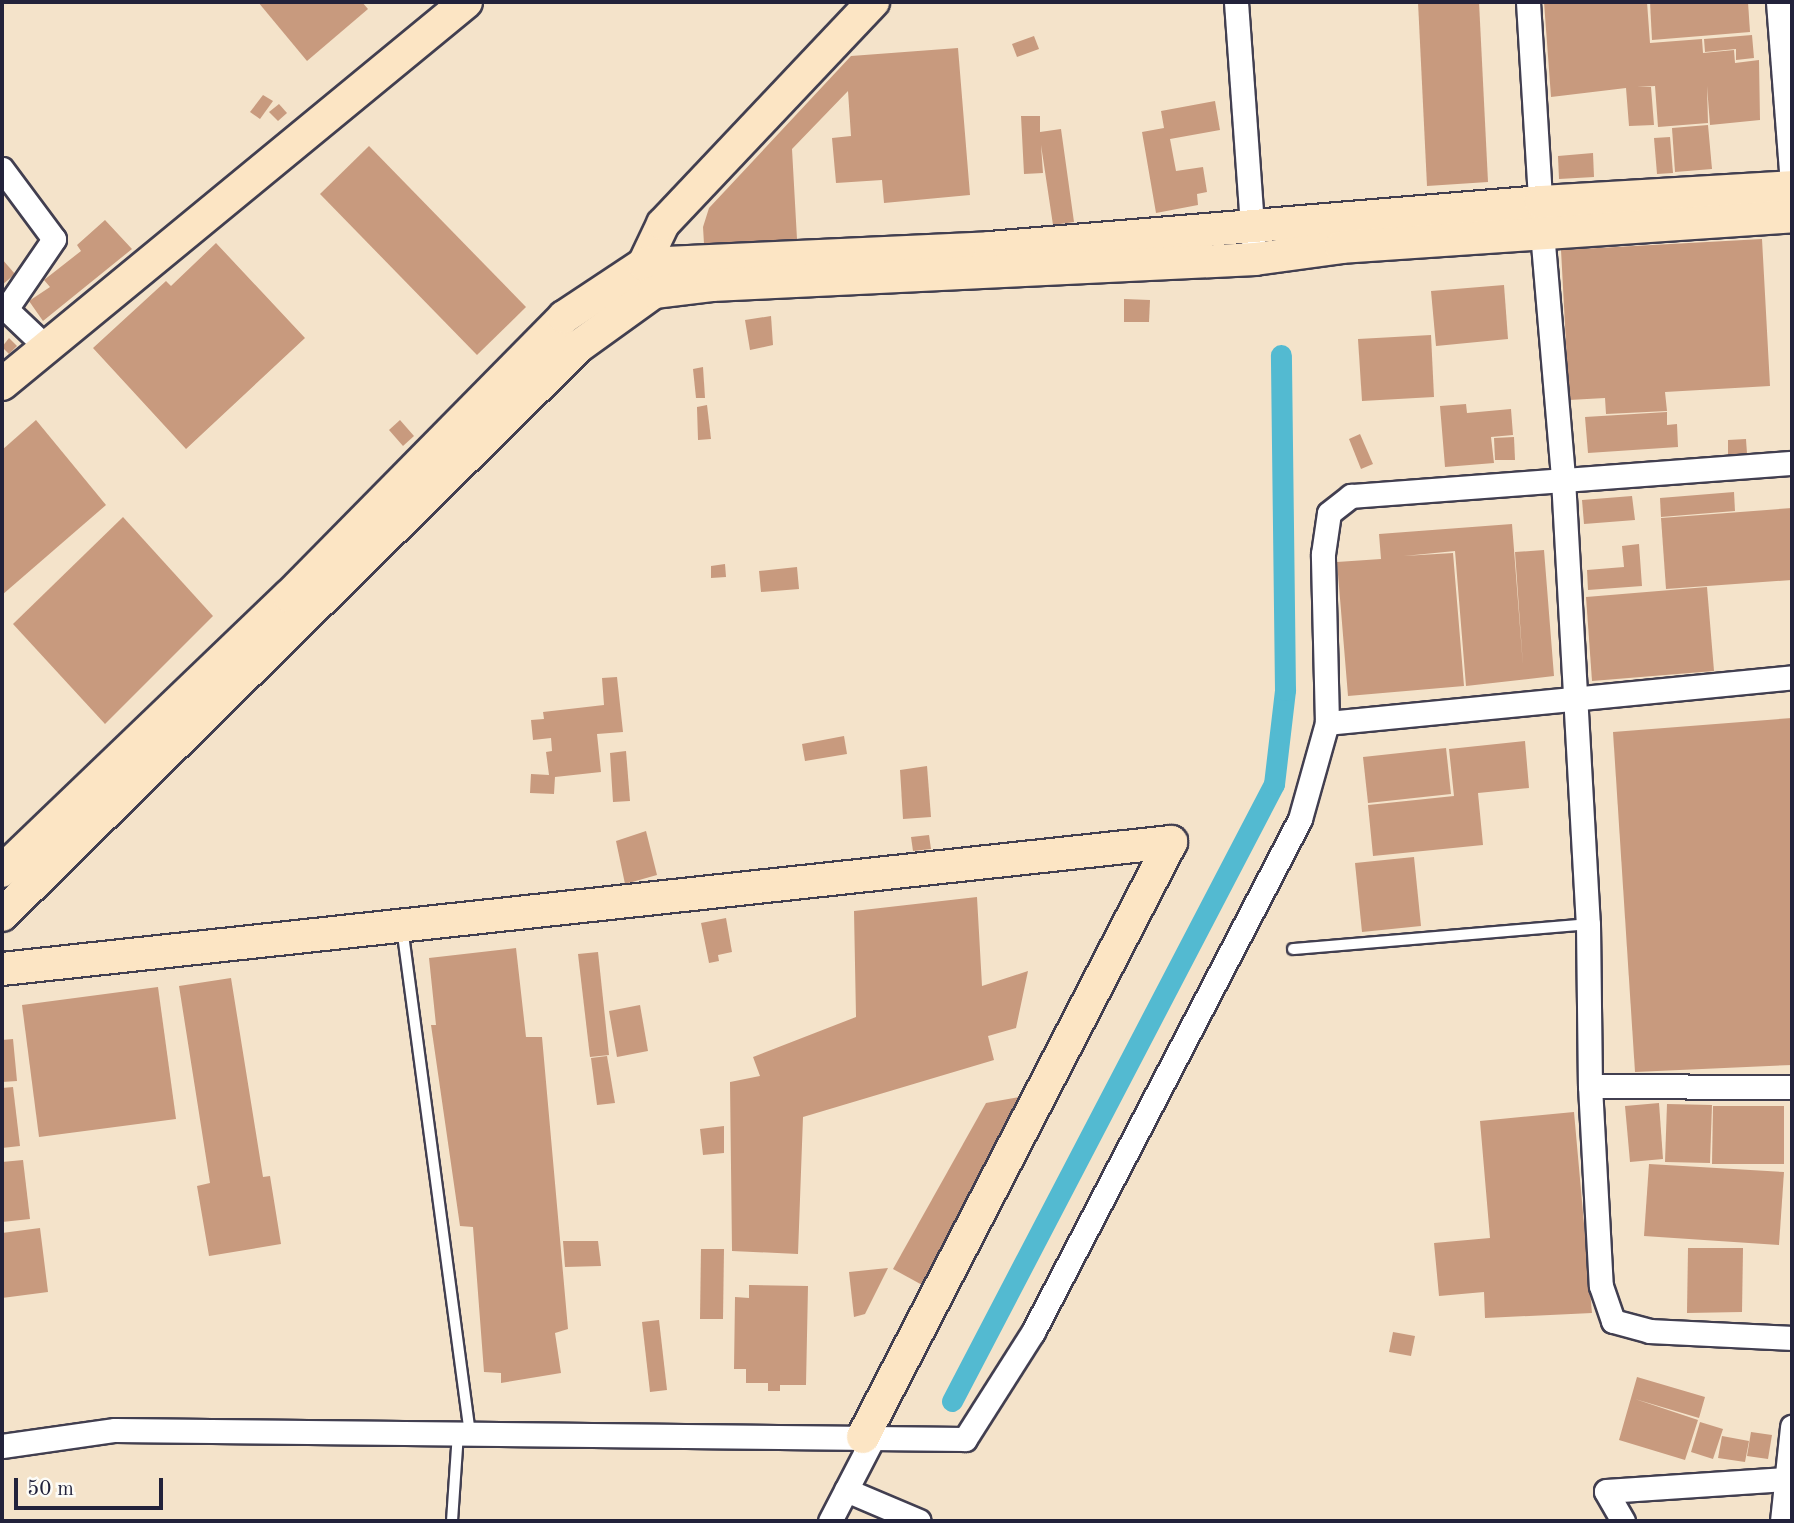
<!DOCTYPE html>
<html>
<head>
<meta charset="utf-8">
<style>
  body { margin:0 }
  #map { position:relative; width:1794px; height:1523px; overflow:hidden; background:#f4e3ca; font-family:"Old Standard TT",serif }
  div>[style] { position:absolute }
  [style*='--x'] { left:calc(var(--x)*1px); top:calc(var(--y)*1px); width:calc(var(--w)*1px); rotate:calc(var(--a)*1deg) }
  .canal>* { height:21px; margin:-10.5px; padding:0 10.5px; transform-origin:10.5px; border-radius:10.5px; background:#53bad1 }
  .building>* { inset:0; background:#c89a7e }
  .roads { filter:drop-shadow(2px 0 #423f50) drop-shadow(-2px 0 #423f50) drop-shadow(0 2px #423f50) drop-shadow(0 -2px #423f50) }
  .lane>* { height:10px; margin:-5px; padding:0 5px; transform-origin:5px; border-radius:5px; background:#fff }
  .street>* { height:23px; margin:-11.5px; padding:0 11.5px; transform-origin:11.5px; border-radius:11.5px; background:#fff }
  .secondary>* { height:32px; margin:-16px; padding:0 16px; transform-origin:16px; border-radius:16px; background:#fce5c4 }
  span { translate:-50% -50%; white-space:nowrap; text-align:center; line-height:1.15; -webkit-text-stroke:5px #fdfcf7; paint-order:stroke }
  .frame { position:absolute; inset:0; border:4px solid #22223b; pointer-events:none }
  .scale { position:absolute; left:14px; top:1478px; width:149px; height:32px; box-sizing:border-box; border:4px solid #22223b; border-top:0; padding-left:9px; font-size:21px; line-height:24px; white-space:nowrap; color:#22223b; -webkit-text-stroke:5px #fdfcf7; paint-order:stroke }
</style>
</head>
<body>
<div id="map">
  <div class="canal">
    <div style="--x:952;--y:1401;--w:696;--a:-62.44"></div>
    <div style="--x:1274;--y:784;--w:95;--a:-83.3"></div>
    <div style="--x:1285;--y:690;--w:335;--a:-90.7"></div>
  </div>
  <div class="building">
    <div style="clip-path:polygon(258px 2px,362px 2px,368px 9px,307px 61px)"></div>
    <div style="clip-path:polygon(1418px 2px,1479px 2px,1488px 182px,1427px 186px)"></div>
    <div style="clip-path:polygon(1544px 2px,1647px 2px,1650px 43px,1702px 39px,1703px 53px,1734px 50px,1735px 63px,1759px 60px,1760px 120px,1710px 125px,1707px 86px,1708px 123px,1658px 127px,1655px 86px,1637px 87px,1651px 87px,1654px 125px,1629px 126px,1626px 88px,1551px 97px)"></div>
    <div style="clip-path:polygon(1650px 2px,1748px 2px,1750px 32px,1652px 40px)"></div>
    <div style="clip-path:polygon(1752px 35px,1754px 58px,1736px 60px,1736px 49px,1705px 52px,1704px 39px)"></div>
    <div style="clip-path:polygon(1034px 36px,1039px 49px,1017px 57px,1012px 44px)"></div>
    <div style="clip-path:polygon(958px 48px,970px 195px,884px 203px,882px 180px,836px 183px,832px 138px,851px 136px,848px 91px,792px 149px,797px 239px,704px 244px,703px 227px,709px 208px,851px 56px)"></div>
    <div style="clip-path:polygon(263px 95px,273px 101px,260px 119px,250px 112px)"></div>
    <div style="clip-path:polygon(1215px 101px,1220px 130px,1170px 139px,1176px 171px,1203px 167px,1207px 192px,1197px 194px,1198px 205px,1156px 213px,1142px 132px,1164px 128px,1161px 111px)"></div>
    <div style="clip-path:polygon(279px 104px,287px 113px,278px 121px,269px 112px)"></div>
    <div style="clip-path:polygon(1021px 116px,1040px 116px,1040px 132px,1061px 129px,1074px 222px,1053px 225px,1041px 145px,1043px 173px,1024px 174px)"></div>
    <div style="clip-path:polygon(1708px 125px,1712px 169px,1675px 172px,1672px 128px)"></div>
    <div style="clip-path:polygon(1670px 137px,1673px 173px,1657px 174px,1654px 138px)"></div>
    <div style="clip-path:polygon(369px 146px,526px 307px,477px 355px,320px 194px)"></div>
    <div style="clip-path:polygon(1593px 153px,1594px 177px,1559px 179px,1558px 156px)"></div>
    <div style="clip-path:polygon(105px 220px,132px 249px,43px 321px,29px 301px,50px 287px,44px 280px,81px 251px,77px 245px)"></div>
    <div style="clip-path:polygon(1762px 239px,1770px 386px,1665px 392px,1667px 411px,1606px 414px,1605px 398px,1569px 400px,1561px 250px)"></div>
    <div style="clip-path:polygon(216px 243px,305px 338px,186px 449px,93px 348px,166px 281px,171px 286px)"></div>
    <div style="clip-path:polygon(2px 259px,15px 274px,2px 285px)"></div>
    <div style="clip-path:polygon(1504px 285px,1508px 339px,1436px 346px,1431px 291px)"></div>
    <div style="clip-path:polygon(1124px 299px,1150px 300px,1149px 322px,1124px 322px)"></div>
    <div style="clip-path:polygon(771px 316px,773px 345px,750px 350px,745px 320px)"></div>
    <div style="clip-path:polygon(1431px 335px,1434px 397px,1362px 401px,1358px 339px)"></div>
    <div style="clip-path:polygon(9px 338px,17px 346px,9px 354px,2px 347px)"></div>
    <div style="clip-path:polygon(703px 367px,705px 398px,696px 398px,693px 369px)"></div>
    <div style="clip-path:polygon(1466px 404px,1467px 413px,1511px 409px,1513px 435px,1491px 437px,1494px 463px,1445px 467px,1440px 406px)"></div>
    <div style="clip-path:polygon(707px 405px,711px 439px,698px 440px,697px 407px)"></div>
    <div style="clip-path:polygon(1667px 412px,1667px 425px,1677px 424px,1678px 447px,1588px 453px,1585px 417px)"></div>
    <div style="clip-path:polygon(36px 420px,106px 505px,2px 595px,2px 450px)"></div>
    <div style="clip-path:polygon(400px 420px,414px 436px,403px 446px,389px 430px)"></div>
    <div style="clip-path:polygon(1360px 434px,1373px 464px,1361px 469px,1349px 439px)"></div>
    <div style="clip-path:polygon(1514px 437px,1515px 460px,1495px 460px,1494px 438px)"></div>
    <div style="clip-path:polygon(1746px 439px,1747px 454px,1728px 455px,1728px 440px)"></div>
    <div style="clip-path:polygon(1734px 492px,1735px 511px,1661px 517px,1660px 498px)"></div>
    <div style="clip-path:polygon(1632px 496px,1635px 520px,1584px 524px,1582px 500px)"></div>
    <div style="clip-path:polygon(1792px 508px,1792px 580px,1666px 589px,1661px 518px)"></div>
    <div style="clip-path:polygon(123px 517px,213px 616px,105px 724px,13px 624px)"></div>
    <div style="clip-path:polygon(1512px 524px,1523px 666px,1515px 552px,1544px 550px,1554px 676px,1466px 686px,1455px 551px,1404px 556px,1453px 553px,1464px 686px,1348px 696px,1337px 562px,1381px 559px,1379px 534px)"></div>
    <div style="clip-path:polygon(1639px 544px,1642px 586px,1588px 590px,1587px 570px,1624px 567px,1622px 546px)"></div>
    <div style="clip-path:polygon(725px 564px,726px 577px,711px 578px,711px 566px)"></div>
    <div style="clip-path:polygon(797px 567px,799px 589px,761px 592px,759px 571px)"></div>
    <div style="clip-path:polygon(1707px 587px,1714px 671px,1592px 681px,1586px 597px)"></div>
    <div style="clip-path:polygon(617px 677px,623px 732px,597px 734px,601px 772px,555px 777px,554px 794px,530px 793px,531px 774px,549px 775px,546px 752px,552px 751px,551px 738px,533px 740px,531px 720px,544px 719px,543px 712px,604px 705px,602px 678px)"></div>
    <div style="clip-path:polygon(1792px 718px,1792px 1065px,1635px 1072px,1613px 732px)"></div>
    <div style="clip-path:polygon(844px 736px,847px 754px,805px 761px,802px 744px)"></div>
    <div style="clip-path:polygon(1525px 741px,1529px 788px,1478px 793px,1483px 845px,1373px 856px,1368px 805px,1454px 796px,1449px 749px)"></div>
    <div style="clip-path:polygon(1446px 748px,1451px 794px,1368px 803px,1363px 757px)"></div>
    <div style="clip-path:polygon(626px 751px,630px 801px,613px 802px,610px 753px)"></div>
    <div style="clip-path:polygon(927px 766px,931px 817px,903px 819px,900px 770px)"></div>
    <div style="clip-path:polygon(646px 831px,657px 875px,625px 884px,616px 841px)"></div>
    <div style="clip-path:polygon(929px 835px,931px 849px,913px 851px,911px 837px)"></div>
    <div style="clip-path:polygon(1414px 857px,1421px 926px,1362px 932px,1355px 863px)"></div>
    <div style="clip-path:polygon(977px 897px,982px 986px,1028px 971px,1016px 1028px,988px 1036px,994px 1060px,803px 1117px,798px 1254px,732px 1251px,730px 1082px,760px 1076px,753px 1057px,856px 1017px,854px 911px)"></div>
    <div style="clip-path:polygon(726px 918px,732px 952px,718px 955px,719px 961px,709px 963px,701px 923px)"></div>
    <div style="clip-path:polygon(516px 948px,526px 1037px,542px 1037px,568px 1329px,555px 1333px,561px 1373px,501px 1383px,501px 1373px,484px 1372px,473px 1227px,460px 1226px,431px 1025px,436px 1025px,429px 958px)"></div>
    <div style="clip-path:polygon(598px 952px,609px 1055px,590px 1057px,578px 954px)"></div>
    <div style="clip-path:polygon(231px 978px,263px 1177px,270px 1176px,281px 1244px,209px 1256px,197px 1186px,210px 1183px,179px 986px)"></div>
    <div style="clip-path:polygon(158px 987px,176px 1119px,39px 1137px,22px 1005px)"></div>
    <div style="clip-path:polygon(640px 1005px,648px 1051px,617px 1057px,609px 1011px)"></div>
    <div style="clip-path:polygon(13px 1039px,17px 1081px,2px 1082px,2px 1040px)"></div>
    <div style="clip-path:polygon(607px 1056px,615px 1103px,597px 1105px,591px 1058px)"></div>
    <div style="clip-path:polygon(13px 1087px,20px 1146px,2px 1148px,2px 1088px)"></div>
    <div style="clip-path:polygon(1025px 1096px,924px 1286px,893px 1269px,986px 1103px)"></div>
    <div style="clip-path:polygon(1659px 1103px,1663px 1159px,1630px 1162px,1625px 1106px)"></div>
    <div style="clip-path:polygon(1667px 1104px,1712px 1105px,1710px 1163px,1665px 1162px)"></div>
    <div style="clip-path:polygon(1713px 1106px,1784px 1106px,1784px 1164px,1712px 1164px)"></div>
    <div style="clip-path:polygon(1574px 1112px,1592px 1313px,1485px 1318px,1484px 1292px,1439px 1296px,1434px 1243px,1490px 1238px,1480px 1121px)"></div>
    <div style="clip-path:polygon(724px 1126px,724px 1153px,703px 1155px,700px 1129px)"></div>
    <div style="clip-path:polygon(23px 1160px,30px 1219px,2px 1222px,2px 1162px)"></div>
    <div style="clip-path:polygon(1649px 1164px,1784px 1172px,1779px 1245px,1644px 1236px)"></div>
    <div style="clip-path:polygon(40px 1228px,48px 1292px,2px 1298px,2px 1233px)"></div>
    <div style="clip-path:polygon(563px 1241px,598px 1241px,601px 1266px,565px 1267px)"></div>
    <div style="clip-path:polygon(1688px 1248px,1743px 1248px,1742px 1312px,1687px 1313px)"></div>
    <div style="clip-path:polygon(701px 1249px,724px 1249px,723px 1319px,700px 1319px)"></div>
    <div style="clip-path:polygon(888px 1268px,865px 1314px,854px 1317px,849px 1272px)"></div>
    <div style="clip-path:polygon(749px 1285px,808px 1286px,806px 1385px,780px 1385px,780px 1391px,768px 1391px,768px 1383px,746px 1383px,746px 1369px,734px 1369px,735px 1297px,749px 1298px)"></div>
    <div style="clip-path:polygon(659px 1320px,667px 1390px,650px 1392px,642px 1322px)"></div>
    <div style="clip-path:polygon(1393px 1332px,1415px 1336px,1411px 1356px,1389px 1352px)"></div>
    <div style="clip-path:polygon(1637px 1377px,1705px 1397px,1699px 1418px,1635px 1399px,1698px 1420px,1685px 1460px,1619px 1440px)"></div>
    <div style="clip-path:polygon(1700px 1422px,1723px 1429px,1713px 1459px,1691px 1452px)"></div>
    <div style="clip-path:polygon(1751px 1432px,1772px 1435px,1768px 1459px,1747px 1456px)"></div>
    <div style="clip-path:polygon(1722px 1436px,1749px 1441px,1745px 1462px,1718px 1458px)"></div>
  </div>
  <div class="roads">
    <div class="lane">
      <div style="--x:402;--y:927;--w:512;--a:82.36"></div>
      <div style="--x:1293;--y:949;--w:296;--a:-4.8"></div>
      <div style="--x:452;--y:1521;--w:87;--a:-86.1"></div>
    </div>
    <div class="street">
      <div style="--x:1236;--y:2;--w:241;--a:85.9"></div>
      <div style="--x:1528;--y:2;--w:230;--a:86.5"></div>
      <div style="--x:1542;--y:232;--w:248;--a:85.1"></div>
      <div style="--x:1563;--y:479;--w:446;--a:86.8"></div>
      <div style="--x:1588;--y:924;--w:162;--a:89.3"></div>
      <div style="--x:1590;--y:1086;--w:200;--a:86.9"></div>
      <div style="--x:1601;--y:1286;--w:37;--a:71"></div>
      <div style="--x:1613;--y:1321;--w:38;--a:15"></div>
      <div style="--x:1650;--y:1331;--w:142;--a:2.8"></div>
      <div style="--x:1778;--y:2;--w:183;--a:85.6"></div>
      <div style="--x:2;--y:169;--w:87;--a:53.4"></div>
      <div style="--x:54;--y:239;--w:85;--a:124.4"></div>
      <div style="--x:6;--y:309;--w:55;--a:43.5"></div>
      <div style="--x:1327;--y:723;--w:467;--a:-5.6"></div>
      <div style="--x:1590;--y:1086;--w:202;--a:0.3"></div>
      <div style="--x:2;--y:1446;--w:114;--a:-8.1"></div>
      <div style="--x:115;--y:1430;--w:850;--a:0.61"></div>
      <div style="--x:965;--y:1439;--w:127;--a:-57.6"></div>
      <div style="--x:1033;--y:1332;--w:578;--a:-62.5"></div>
      <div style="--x:1300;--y:819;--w:100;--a:-74.3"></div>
      <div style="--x:1327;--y:723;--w:169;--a:-91.4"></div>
      <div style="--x:1323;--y:554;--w:41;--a:-81.7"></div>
      <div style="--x:1329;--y:513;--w:28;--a:-38"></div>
      <div style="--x:1351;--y:496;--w:442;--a:-4.3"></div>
      <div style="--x:846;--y:1490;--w:79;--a:23"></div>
      <div style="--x:830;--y:1521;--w:93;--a:-62.6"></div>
      <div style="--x:1623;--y:1521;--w:34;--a:-120"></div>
      <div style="--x:1606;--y:1491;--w:180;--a:-3.8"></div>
      <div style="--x:1782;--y:1521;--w:95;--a:-83.9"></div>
    </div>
    <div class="secondary">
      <div style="--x:644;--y:264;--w:44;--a:-64.6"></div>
      <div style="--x:663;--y:224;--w:306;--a:-46.6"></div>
      <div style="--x:2;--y:384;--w:601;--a:-39.46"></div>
      <div style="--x:2;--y:871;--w:397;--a:-43.8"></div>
      <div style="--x:289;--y:596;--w:392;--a:-45.4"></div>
      <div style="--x:564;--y:317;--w:96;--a:-33.5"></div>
      <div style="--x:644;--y:264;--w:346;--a:-2.6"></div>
      <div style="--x:990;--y:248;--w:553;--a:-4.77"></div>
      <div style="--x:1541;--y:202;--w:251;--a:-3.4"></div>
      <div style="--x:2;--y:915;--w:810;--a:-44.6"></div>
      <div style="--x:579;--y:346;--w:92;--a:-35.8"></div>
      <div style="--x:654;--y:292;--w:58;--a:-6.9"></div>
      <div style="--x:712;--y:285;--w:544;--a:-2.74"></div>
      <div style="--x:1255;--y:259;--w:87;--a:-7.9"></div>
      <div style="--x:1341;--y:247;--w:452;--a:-3.9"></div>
      <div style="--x:2;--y:969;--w:1176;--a:-6.2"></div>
      <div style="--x:863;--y:1437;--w:670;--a:-62.63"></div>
    </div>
  </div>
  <div class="frame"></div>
  <div class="scale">50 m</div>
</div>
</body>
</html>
